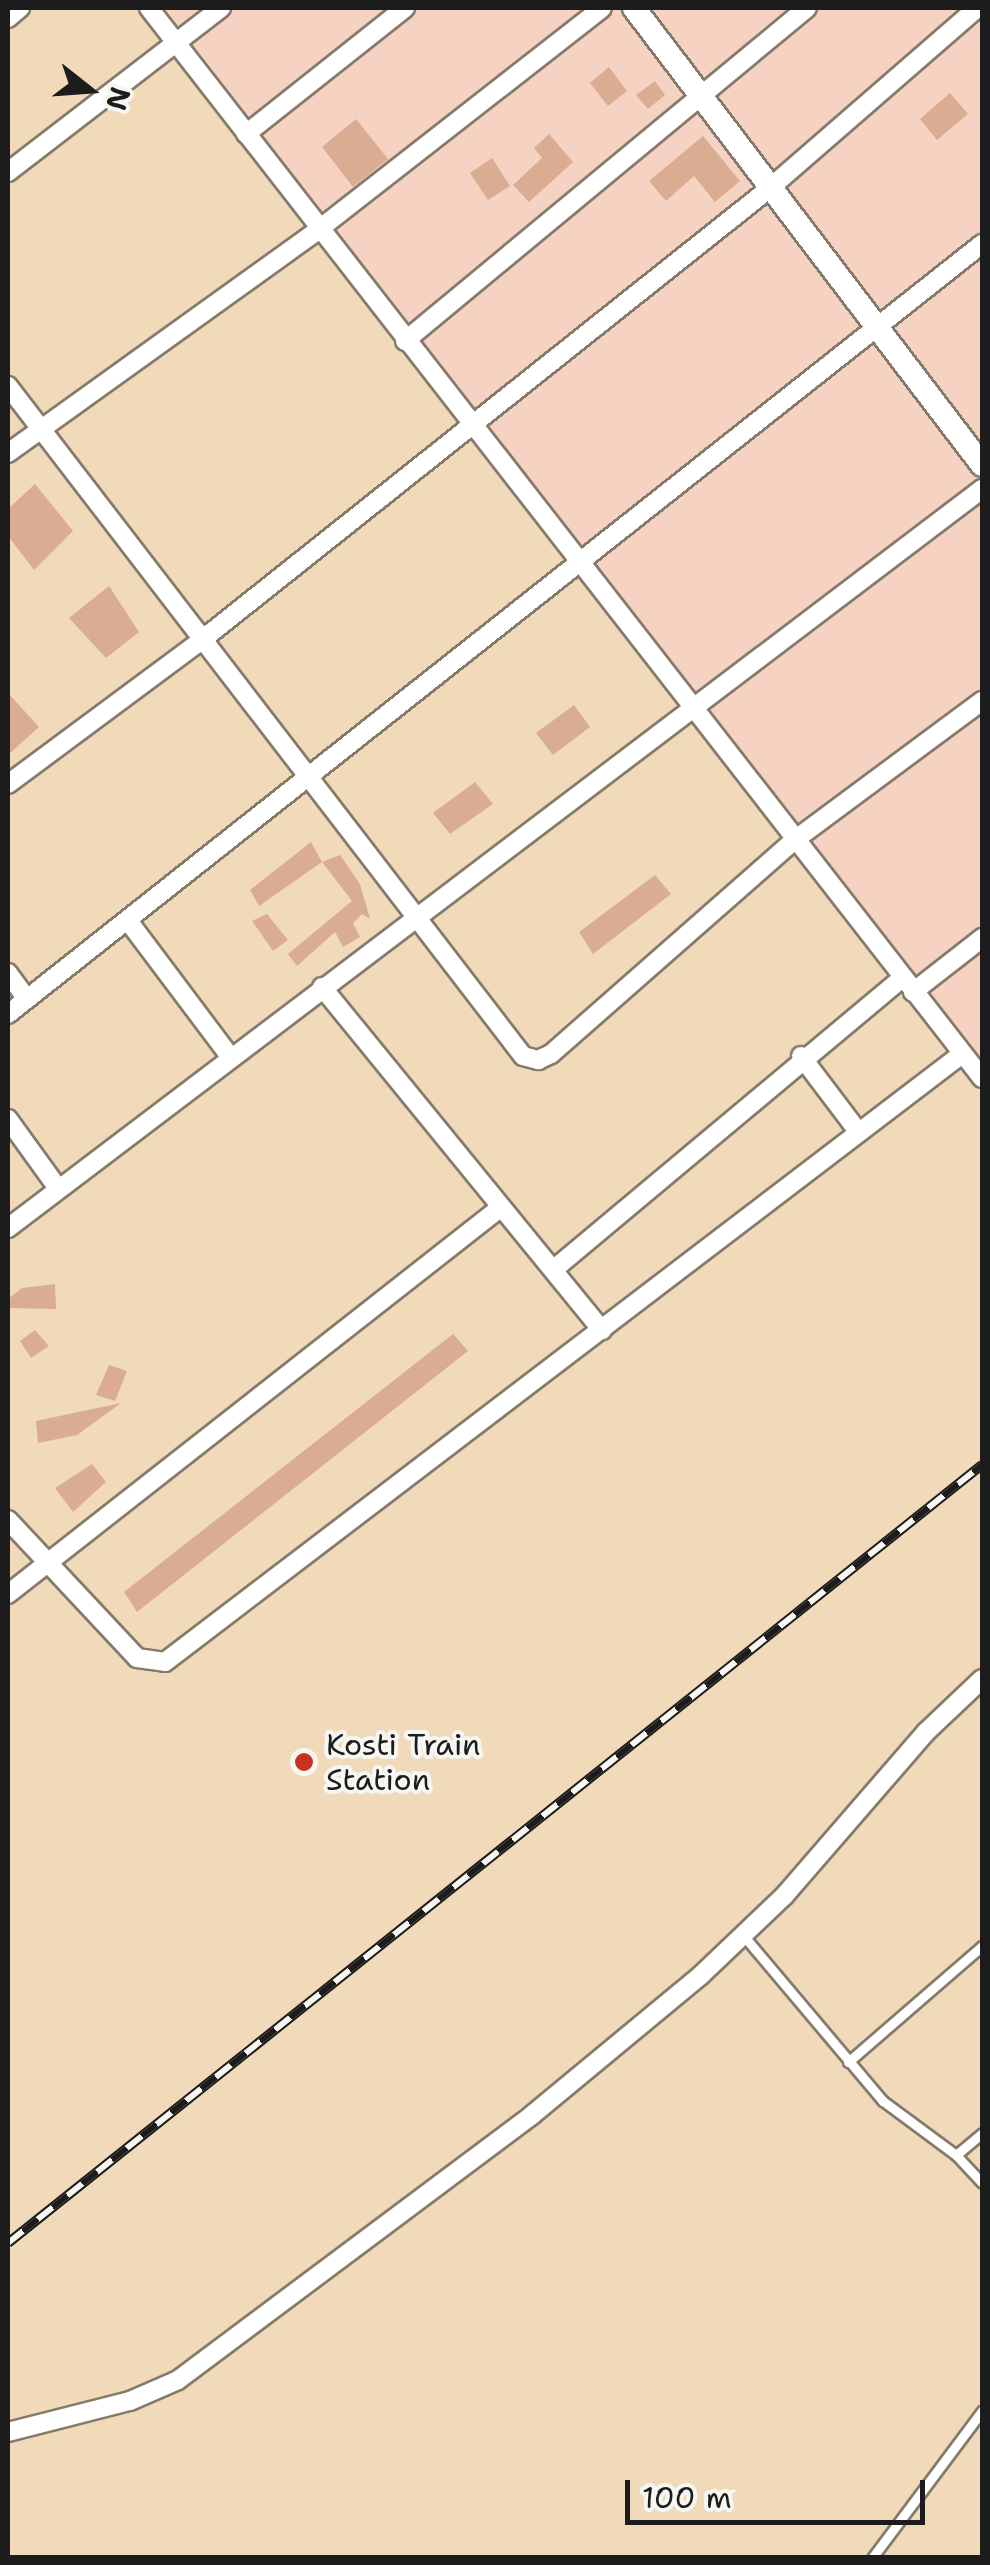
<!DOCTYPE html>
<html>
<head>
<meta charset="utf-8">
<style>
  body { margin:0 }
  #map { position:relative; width:990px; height:2565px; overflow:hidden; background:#f1daba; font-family:"Shantell Sans",sans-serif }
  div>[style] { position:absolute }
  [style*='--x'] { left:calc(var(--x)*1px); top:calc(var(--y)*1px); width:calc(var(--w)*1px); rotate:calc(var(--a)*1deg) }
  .built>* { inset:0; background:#f6d2c3 }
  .building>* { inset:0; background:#daac92 }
  .roads { filter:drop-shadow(2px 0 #867b6b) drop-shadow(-2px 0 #867b6b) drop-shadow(0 2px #867b6b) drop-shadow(0 -2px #867b6b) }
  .service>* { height:9px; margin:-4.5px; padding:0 4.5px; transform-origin:4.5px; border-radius:4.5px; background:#fff }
  .minor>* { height:18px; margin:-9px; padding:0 9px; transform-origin:9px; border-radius:9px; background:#fff }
  .tertiary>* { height:22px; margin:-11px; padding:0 11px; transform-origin:11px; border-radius:11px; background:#fff }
  .rail>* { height:10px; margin-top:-5px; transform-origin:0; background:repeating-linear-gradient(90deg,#f6f6f2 0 19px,#1c1c1c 0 38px); box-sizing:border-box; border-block:2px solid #1c1c1c }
  .dots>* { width:28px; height:28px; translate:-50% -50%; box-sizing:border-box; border:5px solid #f6f6f2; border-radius:50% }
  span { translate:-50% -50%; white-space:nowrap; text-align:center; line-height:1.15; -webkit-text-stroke:8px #f6f6f2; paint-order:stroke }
  .poi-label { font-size:30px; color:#1c1c1c }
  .left { translate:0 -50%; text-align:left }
  .frame { position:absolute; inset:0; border:10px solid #1c1c1c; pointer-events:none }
  .north { position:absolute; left:40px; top:40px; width:100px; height:100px; -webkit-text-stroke:8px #f6f6f2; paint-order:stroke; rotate:107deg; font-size:28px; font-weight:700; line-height:40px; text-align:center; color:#1c1c1c }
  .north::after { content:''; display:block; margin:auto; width:35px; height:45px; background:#1c1c1c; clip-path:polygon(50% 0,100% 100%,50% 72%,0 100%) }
  .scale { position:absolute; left:625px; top:2480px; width:300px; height:45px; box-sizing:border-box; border:5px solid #1c1c1c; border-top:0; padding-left:12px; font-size:30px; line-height:35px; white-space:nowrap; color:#1c1c1c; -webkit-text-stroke:8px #f6f6f2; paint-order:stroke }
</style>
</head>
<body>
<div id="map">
  <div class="built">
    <div style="clip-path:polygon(167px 8px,982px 8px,982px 1089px)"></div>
  </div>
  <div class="building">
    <div style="clip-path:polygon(609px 67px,627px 91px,608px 106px,590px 83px)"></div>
    <div style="clip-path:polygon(655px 81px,665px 95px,648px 109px,636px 95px)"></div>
    <div style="clip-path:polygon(950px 93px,968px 114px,937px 140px,920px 119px)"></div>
    <div style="clip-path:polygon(356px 119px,388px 159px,353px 187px,322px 147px)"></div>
    <div style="clip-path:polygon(549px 134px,573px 162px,529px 202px,513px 185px,542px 158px,534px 148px)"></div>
    <div style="clip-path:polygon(703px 136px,740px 181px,715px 202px,694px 176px,666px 201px,649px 181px)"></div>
    <div style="clip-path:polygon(492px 158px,510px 186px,488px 200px,470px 173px)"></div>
    <div style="clip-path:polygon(35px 484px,73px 531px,34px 570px,8px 536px,8px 509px)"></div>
    <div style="clip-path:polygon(109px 586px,139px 632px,106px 658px,69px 618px)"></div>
    <div style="clip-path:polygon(8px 693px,39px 727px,8px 755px)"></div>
    <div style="clip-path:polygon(574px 705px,590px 727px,553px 755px,536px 733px)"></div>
    <div style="clip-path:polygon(475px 782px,493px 804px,450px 834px,433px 813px)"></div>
    <div style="clip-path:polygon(311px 842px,322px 862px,259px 906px,250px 890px)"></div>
    <div style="clip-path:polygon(340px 855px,360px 884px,370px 919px,362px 914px,353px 923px,360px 937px,343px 947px,335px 932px,297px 966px,288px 954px,352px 901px,322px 862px)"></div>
    <div style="clip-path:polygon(655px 875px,671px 894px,593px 954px,579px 932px)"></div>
    <div style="clip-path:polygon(267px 914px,288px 940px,273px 951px,252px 921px)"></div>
    <div style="clip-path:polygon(55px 1284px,56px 1309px,8px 1308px,8px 1299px,22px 1288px)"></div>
    <div style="clip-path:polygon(35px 1330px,49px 1346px,31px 1358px,20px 1341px)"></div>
    <div style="clip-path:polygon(453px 1334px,468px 1351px,137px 1612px,124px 1592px)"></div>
    <div style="clip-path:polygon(109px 1365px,127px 1371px,115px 1401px,96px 1395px)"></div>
    <div style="clip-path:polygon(121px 1403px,77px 1435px,38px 1443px,36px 1421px)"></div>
    <div style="clip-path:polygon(92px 1464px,106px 1482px,73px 1512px,55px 1488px)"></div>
  </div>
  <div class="roads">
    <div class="service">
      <div style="--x:743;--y:1935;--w:217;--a:49.9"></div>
      <div style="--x:883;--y:2101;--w:91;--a:36.5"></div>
      <div style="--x:956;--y:2155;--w:34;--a:-40"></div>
      <div style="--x:848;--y:2062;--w:177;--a:-40.9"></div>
      <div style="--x:956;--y:2155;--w:38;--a:47"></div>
      <div style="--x:872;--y:2558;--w:184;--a:-53.2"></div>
    </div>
    <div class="minor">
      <div style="--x:149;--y:8;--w:1356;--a:52.1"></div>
      <div style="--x:8;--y:18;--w:16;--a:-40"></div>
      <div style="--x:246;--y:134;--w:203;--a:-38.4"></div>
      <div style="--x:8;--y:172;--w:269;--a:-37.6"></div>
      <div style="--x:405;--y:341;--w:522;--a:-39.64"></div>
      <div style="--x:8;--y:386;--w:845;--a:52.45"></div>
      <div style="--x:523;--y:1056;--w:16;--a:15"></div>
      <div style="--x:538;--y:1060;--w:14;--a:-25"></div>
      <div style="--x:551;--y:1054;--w:326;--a:-41.3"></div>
      <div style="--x:796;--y:839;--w:232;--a:-36.6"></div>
      <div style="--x:8;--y:453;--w:382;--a:-35.7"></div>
      <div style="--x:318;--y:230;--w:360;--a:-38"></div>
      <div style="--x:8;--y:784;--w:243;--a:-36.6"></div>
      <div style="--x:203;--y:639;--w:724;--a:-38.5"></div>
      <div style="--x:770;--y:188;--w:274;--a:-41"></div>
      <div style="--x:129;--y:922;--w:170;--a:53.1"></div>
      <div style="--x:8;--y:973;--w:32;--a:54"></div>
      <div style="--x:322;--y:987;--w:443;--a:50.8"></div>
      <div style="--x:913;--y:992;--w:88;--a:-38"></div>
      <div style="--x:8;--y:1014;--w:1242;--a:-38.33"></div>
      <div style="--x:801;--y:1056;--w:93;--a:52.9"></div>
      <div style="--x:8;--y:1119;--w:84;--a:54.2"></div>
      <div style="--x:8;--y:1228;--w:1223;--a:-37.19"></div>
      <div style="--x:553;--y:1270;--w:455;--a:-39.9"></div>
      <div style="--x:8;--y:1520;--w:189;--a:46.9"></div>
      <div style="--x:137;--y:1658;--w:28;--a:8"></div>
      <div style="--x:165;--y:1662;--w:1002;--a:-37.34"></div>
      <div style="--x:8;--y:1594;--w:625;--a:-38.12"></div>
      <div style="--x:8;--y:2432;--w:126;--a:-14.3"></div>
      <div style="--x:130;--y:2401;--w:52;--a:-23.6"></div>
      <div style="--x:178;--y:2380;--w:442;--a:-36.8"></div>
      <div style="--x:532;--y:2115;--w:219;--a:-39.6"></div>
      <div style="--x:701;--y:1975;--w:115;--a:-43.6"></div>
      <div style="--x:784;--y:1896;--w:217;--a:-49.1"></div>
      <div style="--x:926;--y:1732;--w:77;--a:-43.4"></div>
    </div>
    <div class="tertiary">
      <div style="--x:634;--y:8;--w:574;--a:52.71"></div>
    </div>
  </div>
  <div class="rail">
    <div style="--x:8;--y:2243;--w:1247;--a:-38.62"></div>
  </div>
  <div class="dots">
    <div style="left:304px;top:1762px;background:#c8321e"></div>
  </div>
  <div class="poi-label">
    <span class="left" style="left:326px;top:1762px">Kosti Train<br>Station</span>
  </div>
  <div class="frame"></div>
  <div class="north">N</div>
  <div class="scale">100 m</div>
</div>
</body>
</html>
